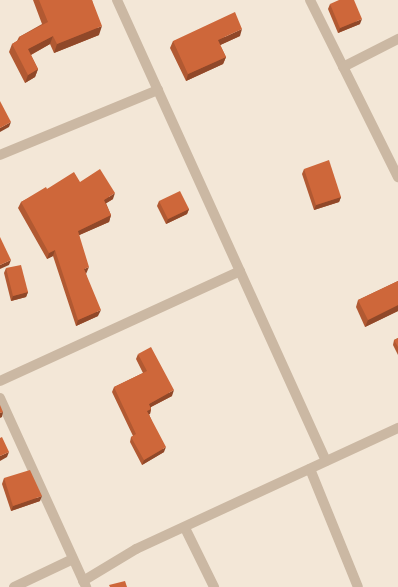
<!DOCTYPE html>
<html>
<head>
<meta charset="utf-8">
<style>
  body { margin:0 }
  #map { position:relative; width:398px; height:587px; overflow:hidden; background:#f3e7d7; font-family:"DM Sans",sans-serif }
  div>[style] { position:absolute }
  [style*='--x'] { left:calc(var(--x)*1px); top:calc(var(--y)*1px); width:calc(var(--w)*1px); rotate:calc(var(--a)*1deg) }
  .street>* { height:10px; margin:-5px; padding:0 5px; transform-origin:5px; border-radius:5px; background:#cbb8a3 }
  .wall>* { inset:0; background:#b15932 }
  .shaded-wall>* { inset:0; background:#904829 }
  .building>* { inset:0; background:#ce673a }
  span { translate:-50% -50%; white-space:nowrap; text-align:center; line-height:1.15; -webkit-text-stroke:3px #faf1e3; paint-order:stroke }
</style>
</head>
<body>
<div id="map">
  <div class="street">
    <div style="--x:117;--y:0;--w:506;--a:65.61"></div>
    <div style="--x:310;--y:0;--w:198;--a:63.6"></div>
    <div style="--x:343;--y:67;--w:62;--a:-27"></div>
    <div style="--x:0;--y:155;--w:171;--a:-22.4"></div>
    <div style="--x:0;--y:381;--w:264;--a:-24.6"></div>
    <div style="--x:0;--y:398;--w:208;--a:65.5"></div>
    <div style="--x:310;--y:469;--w:127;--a:67.9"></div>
    <div style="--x:185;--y:528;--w:66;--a:63.8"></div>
    <div style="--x:83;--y:581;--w:62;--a:-31.1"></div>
    <div style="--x:136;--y:549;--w:289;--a:-24.8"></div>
    <div style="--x:14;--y:587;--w:65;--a:-25.4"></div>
  </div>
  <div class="wall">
    <div style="clip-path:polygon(33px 0,92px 0,99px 35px,54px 53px,50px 44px,31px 55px,38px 69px,35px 77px,25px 83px,9px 52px,12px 44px,17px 41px,19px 37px,42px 24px)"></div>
    <div style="clip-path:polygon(330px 4px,360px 24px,338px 33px,328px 9px)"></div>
    <div style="clip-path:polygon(240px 36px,220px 45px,226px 57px,223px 64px,186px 81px,170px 48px,173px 41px)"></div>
    <div style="clip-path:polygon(304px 169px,341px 197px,339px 202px,314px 210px,302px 174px)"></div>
    <div style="clip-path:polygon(80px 182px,113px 199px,106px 203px,111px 215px,109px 222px,79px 235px,86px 274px,98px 316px,76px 326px,53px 256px,47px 259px,18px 208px,21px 202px,47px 189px)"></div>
    <div style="clip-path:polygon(159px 201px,189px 209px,187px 214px,166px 224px,157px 206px)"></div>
    <div style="clip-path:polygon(6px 268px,28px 292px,26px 297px,11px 301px,4px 273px)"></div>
    <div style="clip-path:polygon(398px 281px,398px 311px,365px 327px,356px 307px,358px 300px)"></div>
    <div style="clip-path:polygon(398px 338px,398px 355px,393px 345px,394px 340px)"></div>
    <div style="clip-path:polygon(138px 354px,172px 396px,151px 407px,151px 409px,150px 414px,149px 414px,164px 452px,142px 465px,130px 442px,131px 437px,133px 436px,112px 392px,114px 387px,143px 373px,136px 359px)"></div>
    <div style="clip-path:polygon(4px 478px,40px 501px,11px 511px,2px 484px)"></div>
  </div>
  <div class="shaded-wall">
    <div style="clip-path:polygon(362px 19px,360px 24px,338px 33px,340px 28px)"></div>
    <div style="clip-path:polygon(102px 26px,99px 35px,54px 53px,57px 44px)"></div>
    <div style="clip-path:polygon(242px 29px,240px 36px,216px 47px,218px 40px)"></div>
    <div style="clip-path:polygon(53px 36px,50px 44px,25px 58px,28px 49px)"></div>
    <div style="clip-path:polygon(226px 57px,223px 64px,186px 81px,188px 74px)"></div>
    <div style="clip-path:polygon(38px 69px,35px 77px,25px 83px,28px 75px)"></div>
    <div style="clip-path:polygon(11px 122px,9px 127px,0 132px,0 128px)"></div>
    <div style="clip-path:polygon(115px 193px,113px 199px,102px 206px,104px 200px)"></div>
    <div style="clip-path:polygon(341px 197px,339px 202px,314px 210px,316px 205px)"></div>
    <div style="clip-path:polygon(189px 209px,187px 214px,166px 224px,168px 219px)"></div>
    <div style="clip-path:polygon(111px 215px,109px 222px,75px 237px,78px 231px)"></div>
    <div style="clip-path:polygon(55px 250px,53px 256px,47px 259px,49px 253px)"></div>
    <div style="clip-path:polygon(11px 260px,9px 265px,0 269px,0 265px)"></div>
    <div style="clip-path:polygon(89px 267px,86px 274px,84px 269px)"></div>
    <div style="clip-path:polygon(28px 292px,26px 297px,11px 301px,13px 296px)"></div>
    <div style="clip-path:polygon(398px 305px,398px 311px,365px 327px,368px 320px)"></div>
    <div style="clip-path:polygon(101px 310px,98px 316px,76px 326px,78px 320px)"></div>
    <div style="clip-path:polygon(174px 390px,172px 396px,147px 409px,149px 404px)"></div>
    <div style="clip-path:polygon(151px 409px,150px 414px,145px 416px,147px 411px)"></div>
    <div style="clip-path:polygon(3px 412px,2px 417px,0 418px,0 413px)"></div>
    <div style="clip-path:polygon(166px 447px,164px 452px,142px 465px,144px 460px)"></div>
    <div style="clip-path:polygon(9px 452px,7px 457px,0 461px,0 456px)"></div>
    <div style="clip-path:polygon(42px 496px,40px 501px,11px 511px,13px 506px)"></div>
  </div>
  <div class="building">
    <div style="clip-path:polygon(39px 0,92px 0,102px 26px,57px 44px,53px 36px,28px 49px,38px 69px,28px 75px,12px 44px,20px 39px,19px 37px,48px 22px)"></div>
    <div style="clip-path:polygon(339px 0,354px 0,362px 19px,340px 28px,330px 4px)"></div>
    <div style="clip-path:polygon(235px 12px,242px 29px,218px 40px,226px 57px,188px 74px,173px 41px)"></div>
    <div style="clip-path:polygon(0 101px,11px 122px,0 128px)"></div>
    <div style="clip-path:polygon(329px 160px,341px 197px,316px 205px,304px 169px)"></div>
    <div style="clip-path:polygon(100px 169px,115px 193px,104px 200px,111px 215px,78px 231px,89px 267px,84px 269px,101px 310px,78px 320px,55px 250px,49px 253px,21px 202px,46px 187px,47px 189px,74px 172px,80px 182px)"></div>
    <div style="clip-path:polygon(180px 191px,189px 209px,168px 219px,159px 201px)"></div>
    <div style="clip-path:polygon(0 237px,11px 260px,0 265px)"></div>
    <div style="clip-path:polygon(21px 265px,28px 292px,13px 296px,6px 268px)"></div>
    <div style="clip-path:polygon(398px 281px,398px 305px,368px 320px,358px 300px)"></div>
    <div style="clip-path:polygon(398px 338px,398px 347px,394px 340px)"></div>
    <div style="clip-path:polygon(151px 347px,174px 390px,149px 404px,151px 409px,147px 411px,166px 447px,144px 460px,131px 437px,136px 434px,114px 387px,147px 371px,138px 354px)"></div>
    <div style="clip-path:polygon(0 405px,3px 412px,0 413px)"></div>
    <div style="clip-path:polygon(2px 437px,9px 452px,0 456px,0 438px)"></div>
    <div style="clip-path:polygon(30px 470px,42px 496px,13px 506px,4px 478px)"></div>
    <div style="clip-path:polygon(125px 581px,127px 587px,110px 587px,109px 585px)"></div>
  </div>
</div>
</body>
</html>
